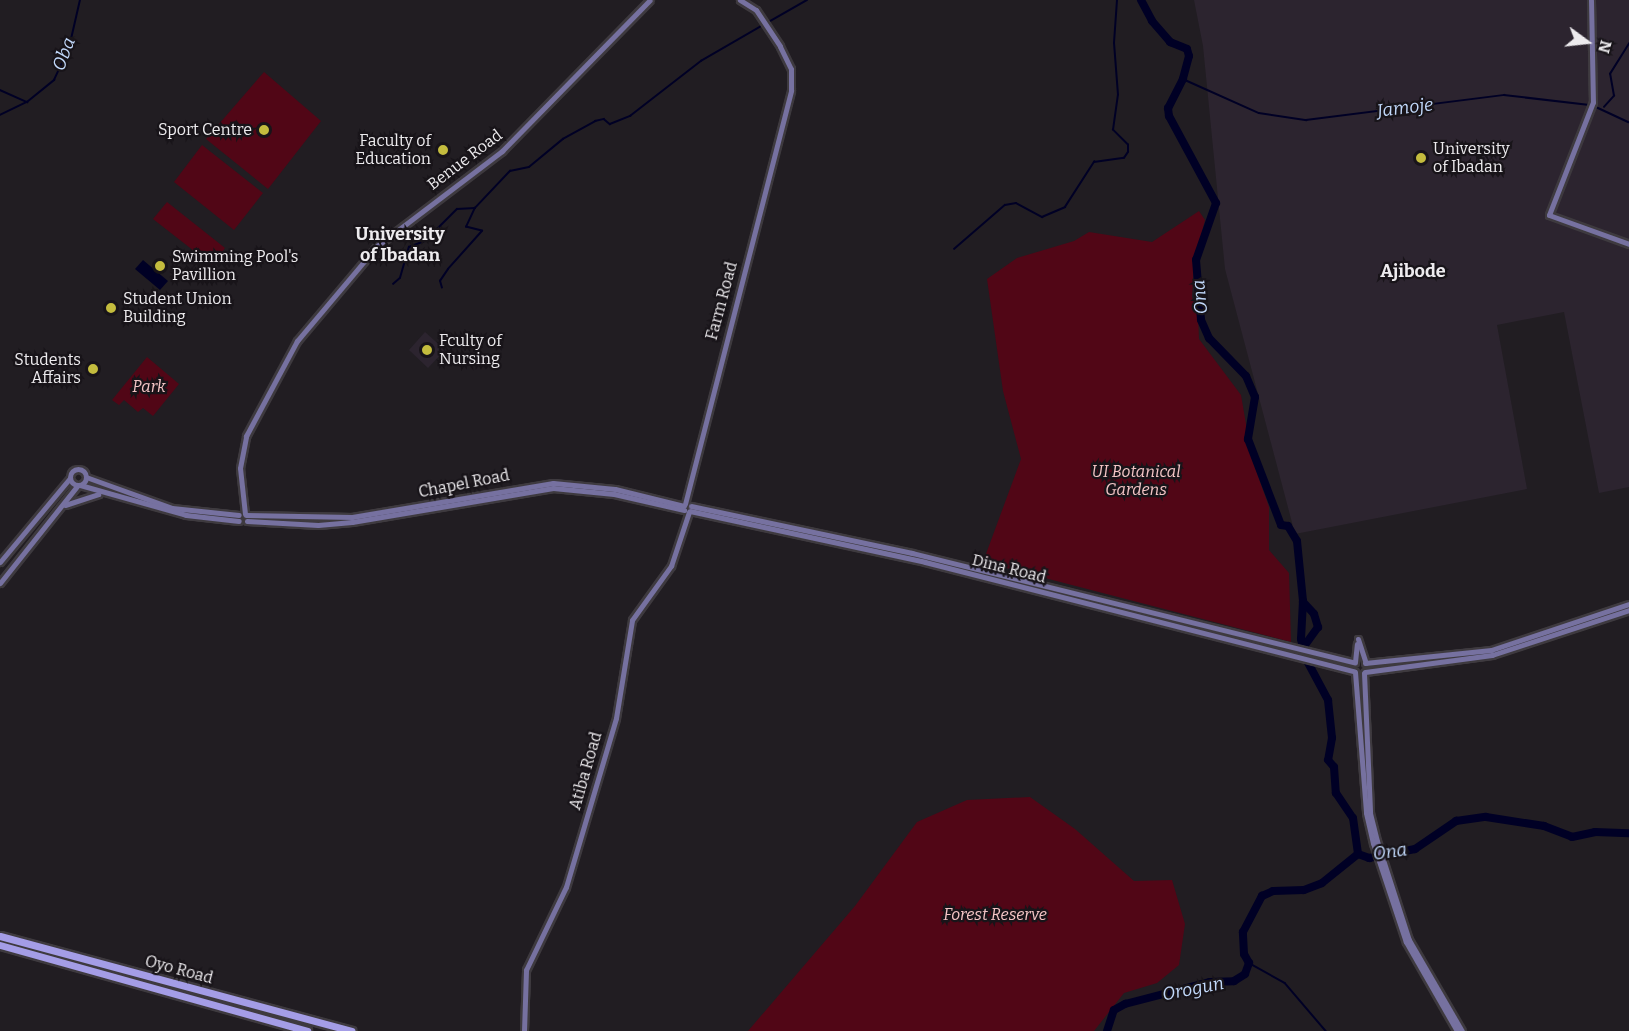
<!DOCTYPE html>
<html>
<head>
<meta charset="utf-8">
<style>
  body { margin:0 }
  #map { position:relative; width:1629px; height:1031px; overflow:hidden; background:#211d22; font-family:Bitter,serif }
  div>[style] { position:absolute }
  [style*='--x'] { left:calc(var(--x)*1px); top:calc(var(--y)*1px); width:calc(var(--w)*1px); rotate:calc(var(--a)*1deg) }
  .built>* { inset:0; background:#2c242f }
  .green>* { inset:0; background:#510616 }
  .water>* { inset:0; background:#000025 }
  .stream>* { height:1.5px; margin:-0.75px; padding:0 0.75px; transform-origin:0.75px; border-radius:0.75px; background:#000025 }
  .river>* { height:8px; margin:-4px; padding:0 4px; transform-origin:4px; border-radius:4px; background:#000025 }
  .roads { filter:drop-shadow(2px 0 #3e3a3f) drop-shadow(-2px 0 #3e3a3f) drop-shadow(0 2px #3e3a3f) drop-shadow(0 -2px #3e3a3f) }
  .secondary>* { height:5px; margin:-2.5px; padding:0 2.5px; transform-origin:2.5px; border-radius:2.5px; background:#7671a0 }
  .secondary>.ring { margin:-2.5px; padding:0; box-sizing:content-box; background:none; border:5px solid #7671a0; border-radius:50% }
  .highway>* { height:7px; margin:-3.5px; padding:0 3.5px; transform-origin:3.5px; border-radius:3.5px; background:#a49de6 }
  .dots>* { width:16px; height:16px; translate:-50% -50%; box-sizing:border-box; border:3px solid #181419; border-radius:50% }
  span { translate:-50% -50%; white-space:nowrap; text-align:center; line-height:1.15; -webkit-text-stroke:4.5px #181419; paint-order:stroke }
  .poi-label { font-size:16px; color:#edebee }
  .right { translate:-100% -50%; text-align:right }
  .left { translate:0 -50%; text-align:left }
  .street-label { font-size:16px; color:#edebee }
  .park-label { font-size:16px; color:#f4c5c6; font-style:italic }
  .water-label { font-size:18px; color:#c1d8fa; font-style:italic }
  .neighbourhood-label { font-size:18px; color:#edebee; font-weight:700 }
  .north { position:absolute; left:1557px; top:12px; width:60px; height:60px; -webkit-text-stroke:4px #181419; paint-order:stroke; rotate:105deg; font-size:16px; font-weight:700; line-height:24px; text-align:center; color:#edebee }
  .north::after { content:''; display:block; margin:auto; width:21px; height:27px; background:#edebee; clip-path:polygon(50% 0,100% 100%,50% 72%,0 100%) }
</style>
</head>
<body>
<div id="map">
  <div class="built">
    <div style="clip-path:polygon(1194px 0,1629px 0,1629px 487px,1599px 493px,1564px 312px,1497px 325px,1527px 489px,1295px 534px,1225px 269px,1203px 46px)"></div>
    <div style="clip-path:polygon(425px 332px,445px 350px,428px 368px,409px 350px)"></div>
  </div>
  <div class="green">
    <div style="clip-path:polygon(264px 72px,321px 121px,268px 189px,206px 139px)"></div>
    <div style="clip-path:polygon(202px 145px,263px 193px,234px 230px,174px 182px)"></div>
    <div style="clip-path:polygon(167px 202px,225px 248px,212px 265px,153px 219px)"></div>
    <div style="clip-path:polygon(1199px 211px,1205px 220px,1194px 264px,1192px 297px,1198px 315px,1199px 339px,1241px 395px,1252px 459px,1269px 507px,1269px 550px,1289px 573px,1291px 642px,983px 562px,1021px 459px,1003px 391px,987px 279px,1017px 258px,1074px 241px,1089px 232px,1152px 242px)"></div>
    <div style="clip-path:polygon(147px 357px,179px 384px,153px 416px,143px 408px,138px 412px,124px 400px,119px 405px,112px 400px)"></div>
    <div style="clip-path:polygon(1030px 797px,1075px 829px,1134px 881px,1172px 880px,1185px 924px,1179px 965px,1157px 983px,1124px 993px,1094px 1031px,748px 1031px,855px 906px,917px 822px,967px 800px)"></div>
  </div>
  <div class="water">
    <div style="clip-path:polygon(143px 260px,168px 281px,160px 290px,135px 269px)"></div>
  </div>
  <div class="stream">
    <div style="--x:767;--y:23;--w:46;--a:-29.9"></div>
    <div style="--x:1183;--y:79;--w:83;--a:24.1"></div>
    <div style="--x:1259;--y:113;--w:48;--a:8.5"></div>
    <div style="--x:1306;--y:120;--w:200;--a:-7.2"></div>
    <div style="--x:1504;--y:95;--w:86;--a:6.7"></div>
    <div style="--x:0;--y:90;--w:30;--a:24"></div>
    <div style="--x:1594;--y:106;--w:38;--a:25"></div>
    <div style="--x:1604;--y:107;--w:15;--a:-48"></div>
    <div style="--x:1614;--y:96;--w:22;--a:-100"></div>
    <div style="--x:1610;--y:74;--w:36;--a:-58"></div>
    <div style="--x:0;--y:115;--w:30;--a:-26"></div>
    <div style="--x:27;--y:102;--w:35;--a:-39"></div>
    <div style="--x:54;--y:80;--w:35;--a:-65"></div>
    <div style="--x:69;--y:48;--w:49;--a:-77.1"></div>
    <div style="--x:954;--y:249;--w:67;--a:-40.8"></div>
    <div style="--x:1005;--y:205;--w:11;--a:-10"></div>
    <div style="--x:1016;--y:203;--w:30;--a:28"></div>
    <div style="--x:1042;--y:217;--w:25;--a:-23"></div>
    <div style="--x:1065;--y:207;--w:54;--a:-57.2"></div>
    <div style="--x:1094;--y:162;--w:30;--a:-8"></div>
    <div style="--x:1124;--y:158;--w:7;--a:-56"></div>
    <div style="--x:1128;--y:152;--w:7;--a:-90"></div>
    <div style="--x:1128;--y:145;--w:21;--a:-135"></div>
    <div style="--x:1113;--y:130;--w:35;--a:-82"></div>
    <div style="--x:1118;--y:95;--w:52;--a:-94.4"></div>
    <div style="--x:1114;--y:43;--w:43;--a:-86"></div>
    <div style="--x:393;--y:284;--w:9;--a:-41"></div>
    <div style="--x:400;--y:278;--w:32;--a:-74"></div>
    <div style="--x:409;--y:247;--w:17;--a:-21"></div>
    <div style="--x:425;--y:241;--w:45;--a:-45"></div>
    <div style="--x:457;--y:209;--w:18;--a:-3"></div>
    <div style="--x:475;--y:208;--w:51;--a:-46.6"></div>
    <div style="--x:510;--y:171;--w:19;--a:-12"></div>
    <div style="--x:529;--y:167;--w:44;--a:-39.5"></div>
    <div style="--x:563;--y:139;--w:37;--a:-29"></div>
    <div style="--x:595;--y:121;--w:9;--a:-13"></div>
    <div style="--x:604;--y:119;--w:8;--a:40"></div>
    <div style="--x:610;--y:124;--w:22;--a:-22"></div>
    <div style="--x:630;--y:116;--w:90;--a:-37.8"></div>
    <div style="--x:701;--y:61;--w:72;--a:-30.1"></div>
    <div style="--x:442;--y:288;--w:7;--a:-106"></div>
    <div style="--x:440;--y:281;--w:14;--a:-56"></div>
    <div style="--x:448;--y:269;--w:51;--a:-48.2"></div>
    <div style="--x:482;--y:231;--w:16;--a:-166"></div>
    <div style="--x:466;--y:227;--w:21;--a:-65"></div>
    <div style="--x:1249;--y:963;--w:41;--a:29.1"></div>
    <div style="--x:1285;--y:983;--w:63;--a:49.5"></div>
  </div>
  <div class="river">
    <div style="--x:1141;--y:0;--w:24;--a:62"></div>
    <div style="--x:1152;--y:21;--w:28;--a:49"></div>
    <div style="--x:1170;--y:42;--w:18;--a:22"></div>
    <div style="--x:1187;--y:49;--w:7;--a:74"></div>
    <div style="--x:1189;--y:56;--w:24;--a:105"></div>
    <div style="--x:1183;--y:79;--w:33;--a:117"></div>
    <div style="--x:1168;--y:108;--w:8;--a:83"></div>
    <div style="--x:1169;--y:116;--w:99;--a:61.6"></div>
    <div style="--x:1216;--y:203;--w:60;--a:109.3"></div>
    <div style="--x:1196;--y:260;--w:60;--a:85.2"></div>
    <div style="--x:1201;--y:320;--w:20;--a:66"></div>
    <div style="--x:1209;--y:338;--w:53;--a:45.8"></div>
    <div style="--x:1246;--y:376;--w:23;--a:67"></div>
    <div style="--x:1255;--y:397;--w:43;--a:99.5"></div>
    <div style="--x:1248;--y:439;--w:92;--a:69"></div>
    <div style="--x:1281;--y:525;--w:7;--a:8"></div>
    <div style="--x:1288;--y:526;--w:17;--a:59"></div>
    <div style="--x:1297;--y:541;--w:60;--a:84.3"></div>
    <div style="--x:1303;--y:601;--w:38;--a:93"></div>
    <div style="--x:1301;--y:639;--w:18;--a:77"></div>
    <div style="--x:1305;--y:657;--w:49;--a:61.9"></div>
    <div style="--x:1328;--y:700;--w:38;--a:84"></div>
    <div style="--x:1332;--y:738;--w:22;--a:100"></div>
    <div style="--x:1328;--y:760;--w:9;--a:49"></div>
    <div style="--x:1334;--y:767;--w:26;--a:86"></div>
    <div style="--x:1336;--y:793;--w:30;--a:56"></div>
    <div style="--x:1353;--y:818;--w:36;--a:82"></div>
    <div style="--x:1303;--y:602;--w:16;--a:47"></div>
    <div style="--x:1314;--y:614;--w:14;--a:73"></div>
    <div style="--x:1318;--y:627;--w:26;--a:126"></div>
    <div style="--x:1358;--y:854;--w:12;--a:20"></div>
    <div style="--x:1369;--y:858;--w:47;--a:-11.1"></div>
    <div style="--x:1415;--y:849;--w:50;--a:-34.3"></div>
    <div style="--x:1456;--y:821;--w:30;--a:-8"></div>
    <div style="--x:1486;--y:817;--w:59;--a:8.8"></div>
    <div style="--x:1544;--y:826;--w:30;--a:21"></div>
    <div style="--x:1572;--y:837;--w:24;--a:-12"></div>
    <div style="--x:1595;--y:832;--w:34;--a:2"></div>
    <div style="--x:1107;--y:1031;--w:22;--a:-72"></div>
    <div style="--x:1114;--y:1010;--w:13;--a:-29"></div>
    <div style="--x:1125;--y:1004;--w:88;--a:-14.5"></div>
    <div style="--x:1210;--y:982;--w:24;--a:-2"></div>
    <div style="--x:1234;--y:981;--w:13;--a:-32"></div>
    <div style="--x:1245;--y:974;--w:12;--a:-70"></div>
    <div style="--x:1249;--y:963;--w:10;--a:-119"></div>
    <div style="--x:1244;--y:954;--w:22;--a:-93"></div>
    <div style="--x:1243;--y:932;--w:41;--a:-62.2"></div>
    <div style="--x:1262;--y:896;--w:12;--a:-24"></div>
    <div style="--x:1273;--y:891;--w:31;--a:-2"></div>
    <div style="--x:1304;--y:890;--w:19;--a:-21"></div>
    <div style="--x:1322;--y:883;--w:46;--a:-38.9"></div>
  </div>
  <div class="roads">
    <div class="secondary">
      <div style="--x:1591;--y:0;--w:102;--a:88.9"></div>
      <div style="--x:1593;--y:102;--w:121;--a:111.3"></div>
      <div style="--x:1549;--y:215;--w:85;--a:19.9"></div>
      <div class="ring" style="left:70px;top:469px;width:11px;height:11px"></div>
      <div style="--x:86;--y:477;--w:91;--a:19.8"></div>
      <div style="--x:172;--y:508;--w:67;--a:6"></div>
      <div style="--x:80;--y:485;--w:110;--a:15.8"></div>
      <div style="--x:186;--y:515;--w:53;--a:6.5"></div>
      <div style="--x:685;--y:504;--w:427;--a:-75.6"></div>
      <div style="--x:791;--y:90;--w:21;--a:-90"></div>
      <div style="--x:791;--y:69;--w:25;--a:-116"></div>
      <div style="--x:780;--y:46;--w:43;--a:-123.7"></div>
      <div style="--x:756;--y:10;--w:19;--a:-148"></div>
      <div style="--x:65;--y:505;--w:35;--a:-18"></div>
      <div style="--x:691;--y:506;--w:226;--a:12"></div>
      <div style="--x:912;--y:553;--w:456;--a:13.9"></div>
      <div style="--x:690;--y:511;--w:240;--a:12.2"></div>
      <div style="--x:925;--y:562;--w:443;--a:14.3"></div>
      <div style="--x:245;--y:514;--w:46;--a:-96.2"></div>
      <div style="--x:240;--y:468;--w:33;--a:-79"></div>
      <div style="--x:246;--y:436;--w:108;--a:-61.8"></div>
      <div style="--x:297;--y:341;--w:124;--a:-49.9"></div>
      <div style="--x:377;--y:246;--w:157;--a:-37.2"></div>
      <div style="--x:502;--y:151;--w:211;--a:-45.6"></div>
      <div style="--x:246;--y:515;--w:106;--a:1.1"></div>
      <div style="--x:352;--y:517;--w:204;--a:-9.6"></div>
      <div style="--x:553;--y:483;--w:62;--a:5.5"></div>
      <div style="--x:615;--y:489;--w:71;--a:13.8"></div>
      <div style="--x:247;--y:521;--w:71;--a:3.2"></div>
      <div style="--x:318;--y:525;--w:34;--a:-5"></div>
      <div style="--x:352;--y:522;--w:204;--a:-9.6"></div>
      <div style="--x:553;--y:488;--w:61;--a:5.6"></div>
      <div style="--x:614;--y:494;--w:72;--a:12.9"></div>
      <div style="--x:0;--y:562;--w:109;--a:-50.2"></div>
      <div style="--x:0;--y:583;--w:125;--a:-51.5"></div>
      <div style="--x:1358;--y:639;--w:25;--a:72"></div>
      <div style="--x:1355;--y:662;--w:18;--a:-84"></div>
      <div style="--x:1365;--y:663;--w:127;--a:-5.9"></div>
      <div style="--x:1491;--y:650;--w:145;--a:-18.4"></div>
      <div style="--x:1355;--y:672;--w:141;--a:85.5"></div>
      <div style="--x:1366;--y:813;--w:31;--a:77"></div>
      <div style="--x:1373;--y:843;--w:104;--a:71.6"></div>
      <div style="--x:1406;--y:942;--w:103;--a:60.2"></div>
      <div style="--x:1365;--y:672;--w:128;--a:-7.6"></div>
      <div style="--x:1492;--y:655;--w:144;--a:-18.2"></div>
      <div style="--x:1364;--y:673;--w:140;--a:87.5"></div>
      <div style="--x:1370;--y:813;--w:29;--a:76"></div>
      <div style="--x:1377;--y:841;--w:104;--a:72.1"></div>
      <div style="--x:1409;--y:940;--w:105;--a:59.8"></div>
      <div style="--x:524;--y:1031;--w:61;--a:-88.1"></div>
      <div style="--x:526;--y:970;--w:92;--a:-64.3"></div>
      <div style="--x:566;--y:887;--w:176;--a:-73.5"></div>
      <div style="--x:616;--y:718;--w:99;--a:-80.7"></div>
      <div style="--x:632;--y:620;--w:67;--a:-54.2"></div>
      <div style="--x:671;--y:566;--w:57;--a:-71.6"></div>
    </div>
    <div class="highway">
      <div style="--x:0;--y:936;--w:364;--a:15.1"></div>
      <div style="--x:0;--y:945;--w:319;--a:15.6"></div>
    </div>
  </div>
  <div class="dots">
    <div style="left:264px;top:130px;background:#c4bc3e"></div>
    <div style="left:443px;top:150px;background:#c4bc3e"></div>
    <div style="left:1421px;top:158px;background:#c4bc3e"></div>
    <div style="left:160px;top:266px;background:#c4bc3e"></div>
    <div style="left:111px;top:308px;background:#c4bc3e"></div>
    <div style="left:427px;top:350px;background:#c4bc3e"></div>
    <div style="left:93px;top:369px;background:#c4bc3e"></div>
  </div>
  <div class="poi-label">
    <span class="right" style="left:252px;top:130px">Sport Centre</span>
    <span class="right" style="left:431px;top:150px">Faculty of<br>Education</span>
    <span class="left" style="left:1433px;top:158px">University<br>of Ibadan</span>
    <span class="left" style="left:172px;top:266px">Swimming Pool's<br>Pavillion</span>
    <span class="left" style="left:123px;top:308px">Student Union<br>Building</span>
    <span class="left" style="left:439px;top:350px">Fculty of<br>Nursing</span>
    <span class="right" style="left:81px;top:369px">Students<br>Affairs</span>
  </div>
  <div class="street-label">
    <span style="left:465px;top:160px;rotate:-37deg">Benue Road</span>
    <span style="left:722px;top:301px;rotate:-75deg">Farm Road</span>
    <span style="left:464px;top:484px;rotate:-11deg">Chapel Road</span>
    <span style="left:1009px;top:569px;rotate:14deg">Dina Road</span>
    <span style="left:586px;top:771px;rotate:-74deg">Atiba Road</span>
    <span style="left:179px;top:970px;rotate:15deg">Oyo Road</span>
  </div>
  <div class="park-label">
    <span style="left:149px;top:387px">Park</span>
    <span style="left:1136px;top:481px">UI Botanical<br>Gardens</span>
    <span style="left:995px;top:915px">Forest Reserve</span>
  </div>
  <div class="water-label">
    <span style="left:64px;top:54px;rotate:-69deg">Oba</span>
    <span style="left:1405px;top:108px;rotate:-7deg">Jamoje</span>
    <span style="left:1200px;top:297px;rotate:-95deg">Ona</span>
    <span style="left:1390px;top:852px;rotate:-8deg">Ona</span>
    <span style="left:1193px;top:989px;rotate:-11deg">Orogun</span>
  </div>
  <div class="neighbourhood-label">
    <span style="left:400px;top:245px">University<br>of Ibadan</span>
    <span style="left:1413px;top:271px">Ajibode</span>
  </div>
  <div class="north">N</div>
</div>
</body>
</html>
